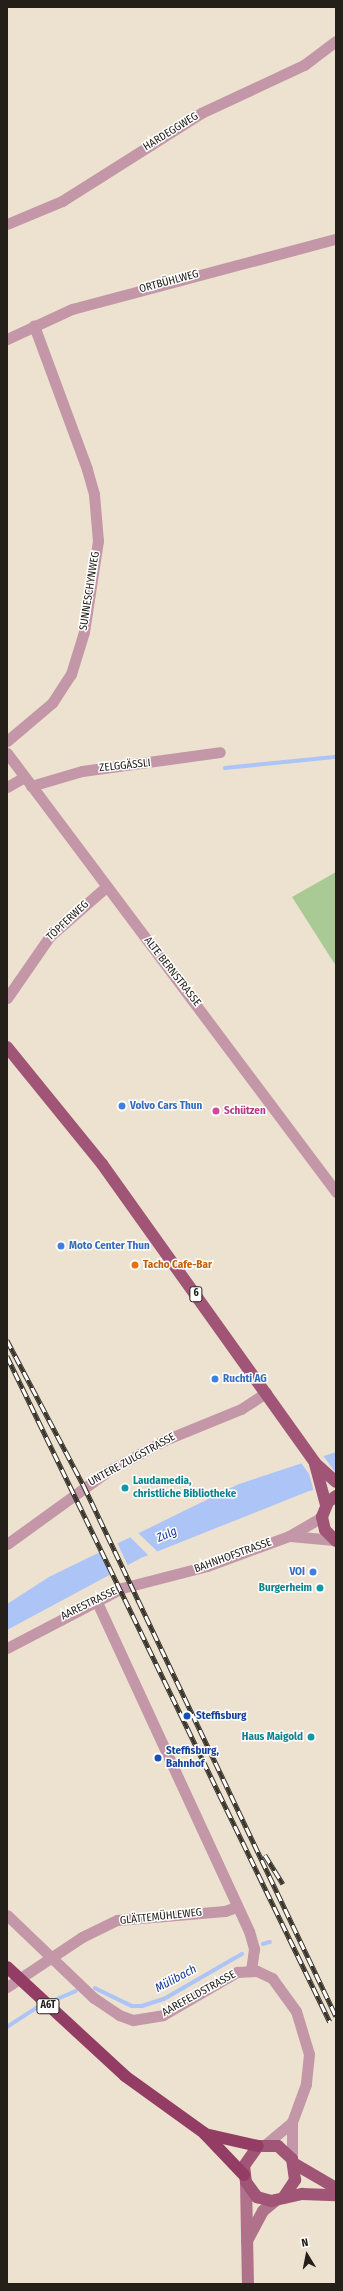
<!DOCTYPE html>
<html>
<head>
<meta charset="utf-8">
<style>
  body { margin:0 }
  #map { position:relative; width:343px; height:2291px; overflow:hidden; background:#ede2cf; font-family:"Fira Sans Condensed",sans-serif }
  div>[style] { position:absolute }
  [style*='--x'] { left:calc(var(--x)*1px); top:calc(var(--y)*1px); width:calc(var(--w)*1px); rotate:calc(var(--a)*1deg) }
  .green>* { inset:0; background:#aaca95 }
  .water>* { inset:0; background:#acc4f6 }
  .pier>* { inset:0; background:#ede2cf }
  .stream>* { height:3.5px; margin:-1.75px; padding:0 1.75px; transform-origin:1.75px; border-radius:1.75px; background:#acc4f6 }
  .street>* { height:11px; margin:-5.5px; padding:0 5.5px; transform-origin:5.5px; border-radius:5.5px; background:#c397a8 }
  .secondary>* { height:12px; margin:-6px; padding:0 6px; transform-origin:6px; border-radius:6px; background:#b0718b }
  .primary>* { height:12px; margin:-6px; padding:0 6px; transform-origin:6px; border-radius:6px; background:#a15576 }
  .highway>* { height:12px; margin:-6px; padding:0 6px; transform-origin:6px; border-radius:6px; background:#933c64 }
  .rail>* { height:4.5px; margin-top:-2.25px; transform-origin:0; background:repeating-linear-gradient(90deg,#fff 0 9px,#39342c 0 18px); box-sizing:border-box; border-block:1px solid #39342c }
  .dots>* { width:11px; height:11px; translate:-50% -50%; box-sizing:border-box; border:2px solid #fff; border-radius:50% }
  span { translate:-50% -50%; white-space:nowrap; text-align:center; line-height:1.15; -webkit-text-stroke:3px #fff; paint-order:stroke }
  .shield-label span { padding:1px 3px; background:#fff; border:1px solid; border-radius:3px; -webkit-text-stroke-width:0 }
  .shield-label { font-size:10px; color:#242019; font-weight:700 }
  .street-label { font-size:11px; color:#242019 }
  .shop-label { font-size:11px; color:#366cbe; font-weight:700 }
  .left { translate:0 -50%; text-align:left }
  .right { translate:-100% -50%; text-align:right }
  .hotel-label { font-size:11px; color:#b23c85; font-weight:700 }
  .food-label { font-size:11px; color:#c56008; font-weight:700 }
  .culture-label { font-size:11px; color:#0d838f; font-weight:700 }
  .transit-label { font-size:11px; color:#164399; font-weight:700 }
  .water-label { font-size:12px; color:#153893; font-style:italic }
  .frame { position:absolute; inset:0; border:8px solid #242019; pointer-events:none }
  .north { position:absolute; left:287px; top:2235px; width:40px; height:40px; -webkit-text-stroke:3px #fff; paint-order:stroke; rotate:350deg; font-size:11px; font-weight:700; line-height:16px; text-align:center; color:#242019 }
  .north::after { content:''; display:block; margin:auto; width:14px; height:18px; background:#242019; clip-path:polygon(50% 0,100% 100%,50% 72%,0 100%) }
</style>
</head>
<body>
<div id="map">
  <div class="green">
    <div style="clip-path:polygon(336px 872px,336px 966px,292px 897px)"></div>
  </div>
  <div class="water">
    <div style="clip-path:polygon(336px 1452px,336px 1485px,309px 1491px,141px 1558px,7px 1630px,7px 1604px,49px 1577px,239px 1484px)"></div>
  </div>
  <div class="pier">
    <div style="clip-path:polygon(321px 1453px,336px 1473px,336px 1487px,314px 1492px,309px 1474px,299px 1460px)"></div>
    <div style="clip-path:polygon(136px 1531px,159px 1553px,150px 1557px,128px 1535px)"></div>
    <div style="clip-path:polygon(116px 1540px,128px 1566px,110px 1575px,98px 1549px)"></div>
  </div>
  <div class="stream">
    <div style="--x:225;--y:768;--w:112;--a:-5.7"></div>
    <div style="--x:263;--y:1944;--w:7;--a:-16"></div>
    <div style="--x:95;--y:1988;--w:41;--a:25.9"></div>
    <div style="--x:132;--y:2006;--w:10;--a:0"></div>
    <div style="--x:142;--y:2006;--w:23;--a:-18"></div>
    <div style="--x:164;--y:1999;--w:90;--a:-30"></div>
    <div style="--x:7;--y:2027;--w:35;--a:-33"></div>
    <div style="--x:36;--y:2008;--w:43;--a:-23"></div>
  </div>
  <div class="street">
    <div style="--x:7;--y:224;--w:60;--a:-22.7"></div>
    <div style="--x:62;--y:201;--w:165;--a:-32.3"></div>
    <div style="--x:201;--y:113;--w:114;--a:-25"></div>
    <div style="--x:304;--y:65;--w:40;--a:-37"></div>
    <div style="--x:7;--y:339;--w:72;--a:-24.8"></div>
    <div style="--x:72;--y:309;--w:273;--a:-14.9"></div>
    <div style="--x:7;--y:741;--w:59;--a:-40.2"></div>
    <div style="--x:52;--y:703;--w:35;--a:-57"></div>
    <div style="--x:71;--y:674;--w:44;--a:-72.8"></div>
    <div style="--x:84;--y:632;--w:92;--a:-81.3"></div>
    <div style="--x:98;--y:541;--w:47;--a:-94.9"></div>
    <div style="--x:94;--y:494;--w:26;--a:-106"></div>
    <div style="--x:87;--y:469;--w:153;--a:-110.3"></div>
    <div style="--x:7;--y:753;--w:549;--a:53.15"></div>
    <div style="--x:31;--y:786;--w:53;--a:-16.4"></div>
    <div style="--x:82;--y:771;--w:139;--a:-7.8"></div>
    <div style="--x:7;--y:787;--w:20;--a:-30"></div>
    <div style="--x:7;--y:998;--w:75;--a:-55.3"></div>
    <div style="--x:50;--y:936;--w:74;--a:-41.2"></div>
    <div style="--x:290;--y:1536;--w:44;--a:5.2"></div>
    <div style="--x:7;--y:1544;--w:125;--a:-35.9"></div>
    <div style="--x:108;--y:1471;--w:65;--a:-28.5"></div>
    <div style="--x:165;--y:1440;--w:82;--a:-22.2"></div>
    <div style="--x:241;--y:1409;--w:30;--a:-33"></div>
    <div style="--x:96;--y:1600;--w:365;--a:65.2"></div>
    <div style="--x:249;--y:1931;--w:19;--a:74"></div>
    <div style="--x:254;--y:1949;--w:21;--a:98"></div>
    <div style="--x:7;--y:1648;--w:130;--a:-27.6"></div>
    <div style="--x:122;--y:1588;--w:88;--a:-14.5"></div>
    <div style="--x:207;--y:1566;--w:87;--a:-20.1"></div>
    <div style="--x:289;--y:1536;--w:38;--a:-30"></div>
    <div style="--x:7;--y:1915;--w:120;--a:43.7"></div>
    <div style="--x:94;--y:1998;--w:30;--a:34"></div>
    <div style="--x:119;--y:2015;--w:15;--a:20"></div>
    <div style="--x:133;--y:2020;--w:30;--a:-9"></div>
    <div style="--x:163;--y:2015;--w:86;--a:-30.2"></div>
    <div style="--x:237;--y:1972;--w:20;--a:-3"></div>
    <div style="--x:257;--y:1971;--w:17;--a:25"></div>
    <div style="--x:272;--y:1978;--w:41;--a:54"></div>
    <div style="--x:296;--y:2011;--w:45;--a:73.2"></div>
    <div style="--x:309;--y:2054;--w:30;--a:96"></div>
    <div style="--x:306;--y:2084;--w:40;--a:110.2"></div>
    <div style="--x:292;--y:2122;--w:37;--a:90"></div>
    <div style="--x:7;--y:1987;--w:90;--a:-33.7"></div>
    <div style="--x:82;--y:1937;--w:39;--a:-26"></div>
    <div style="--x:117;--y:1920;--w:108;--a:-4.8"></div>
    <div style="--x:225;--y:1911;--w:12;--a:-20"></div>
    <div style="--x:266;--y:2144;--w:34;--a:-40"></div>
  </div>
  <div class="secondary">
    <div style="--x:246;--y:2182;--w:102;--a:88.9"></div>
    <div style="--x:247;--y:2241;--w:34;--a:-62"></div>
    <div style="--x:263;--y:2211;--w:17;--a:-40"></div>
  </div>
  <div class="primary">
    <div style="--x:7;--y:1047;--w:151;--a:50.9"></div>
    <div style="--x:102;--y:1164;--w:367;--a:54.5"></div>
    <div style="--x:315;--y:1463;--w:28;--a:42"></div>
    <div style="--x:315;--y:1464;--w:42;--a:75"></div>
    <div style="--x:336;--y:1496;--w:10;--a:143"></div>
    <div style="--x:328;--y:1502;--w:16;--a:112"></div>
    <div style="--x:322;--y:1517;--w:13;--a:77"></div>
    <div style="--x:325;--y:1530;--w:16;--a:45"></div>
    <div style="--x:293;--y:2163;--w:50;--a:30.2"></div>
    <div style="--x:283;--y:2198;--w:22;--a:-56"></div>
    <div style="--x:295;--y:2180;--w:21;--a:-98"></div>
    <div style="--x:292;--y:2159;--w:19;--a:-137"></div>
    <div style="--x:278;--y:2146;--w:20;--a:180"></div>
    <div style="--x:258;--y:2146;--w:24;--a:125"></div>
    <div style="--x:244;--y:2166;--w:16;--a:83"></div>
    <div style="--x:246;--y:2182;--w:19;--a:54"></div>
    <div style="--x:257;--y:2197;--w:15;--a:16"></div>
    <div style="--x:271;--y:2201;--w:32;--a:-13"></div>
    <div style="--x:302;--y:2194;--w:34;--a:2"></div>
  </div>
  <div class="highway">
    <div style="--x:7;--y:1967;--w:161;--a:42.7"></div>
    <div style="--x:125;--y:2076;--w:97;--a:35.8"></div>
    <div style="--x:204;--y:2133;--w:58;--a:46.4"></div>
    <div style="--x:205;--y:2134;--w:54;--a:12.8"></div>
  </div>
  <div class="rail">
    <div style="--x:7;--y:1340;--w:165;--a:62.2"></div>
    <div style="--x:84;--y:1486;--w:587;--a:64.57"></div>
    <div style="--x:7;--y:1356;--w:740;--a:64.13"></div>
    <div style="--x:265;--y:1855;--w:34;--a:58"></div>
  </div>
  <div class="dots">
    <div style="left:122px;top:1106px;background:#3f7fe0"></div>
    <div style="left:216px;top:1111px;background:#d1479c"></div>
    <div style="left:61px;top:1246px;background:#3f7fe0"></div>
    <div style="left:135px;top:1265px;background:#e8710a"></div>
    <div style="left:215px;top:1379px;background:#3f7fe0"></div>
    <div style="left:125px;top:1488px;background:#0f9aa8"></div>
    <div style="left:313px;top:1572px;background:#3f7fe0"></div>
    <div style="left:320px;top:1588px;background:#0f9aa8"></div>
    <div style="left:187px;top:1716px;background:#1a4fb4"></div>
    <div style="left:311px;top:1737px;background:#0f9aa8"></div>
    <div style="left:158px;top:1758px;background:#1a4fb4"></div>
  </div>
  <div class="shield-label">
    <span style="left:196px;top:1294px">6</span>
    <span style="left:48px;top:2006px">A6T</span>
  </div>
  <div class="street-label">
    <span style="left:171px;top:132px;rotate:-32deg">HARDEGGWEG</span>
    <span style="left:169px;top:282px;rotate:-15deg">ORTBÜHLWEG</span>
    <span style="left:90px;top:591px;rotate:-81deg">SUNNESCHYNWEG</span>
    <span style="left:125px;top:766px;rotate:-6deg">ZELGGÄSSLI</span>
    <span style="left:68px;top:921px;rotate:-43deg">TÖPFERWEG</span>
    <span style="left:172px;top:972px;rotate:52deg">ALTE BERNSTRASSE</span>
    <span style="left:132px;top:1460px;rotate:-29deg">UNTERE ZULGSTRASSE</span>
    <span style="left:233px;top:1556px;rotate:-20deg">BAHNHOFSTRASSE</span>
    <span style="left:89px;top:1604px;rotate:-26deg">AARESTRASSE</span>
    <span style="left:161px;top:1917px;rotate:-6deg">GLÄTTEMÜHLEWEG</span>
    <span style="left:199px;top:1994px;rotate:-29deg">AAREFELDSTRASSE</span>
  </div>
  <div class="shop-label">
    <span class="left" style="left:130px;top:1106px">Volvo Cars Thun</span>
    <span class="left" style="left:69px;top:1246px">Moto Center Thun</span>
    <span class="left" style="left:223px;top:1379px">Ruchti AG</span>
    <span class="right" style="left:305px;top:1572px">VOI</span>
  </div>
  <div class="hotel-label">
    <span class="left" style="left:224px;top:1111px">Schützen</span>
  </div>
  <div class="food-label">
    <span class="left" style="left:143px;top:1265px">Tacho Cafe-Bar</span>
  </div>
  <div class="culture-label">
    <span class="left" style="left:133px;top:1488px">Laudamedia,<br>christliche Bibliotheke</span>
    <span class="right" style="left:312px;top:1588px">Burgerheim</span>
    <span class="right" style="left:303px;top:1737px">Haus Maigold</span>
  </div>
  <div class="transit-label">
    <span class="left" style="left:196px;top:1716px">Steffisburg</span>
    <span class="left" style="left:166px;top:1758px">Steffisburg,<br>Bahnhof</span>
  </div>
  <div class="water-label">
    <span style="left:167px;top:1535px;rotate:-24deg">Zulg</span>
    <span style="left:176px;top:1979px;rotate:-28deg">Mülibach</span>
  </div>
  <div class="frame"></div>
  <div class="north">N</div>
</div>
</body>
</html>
